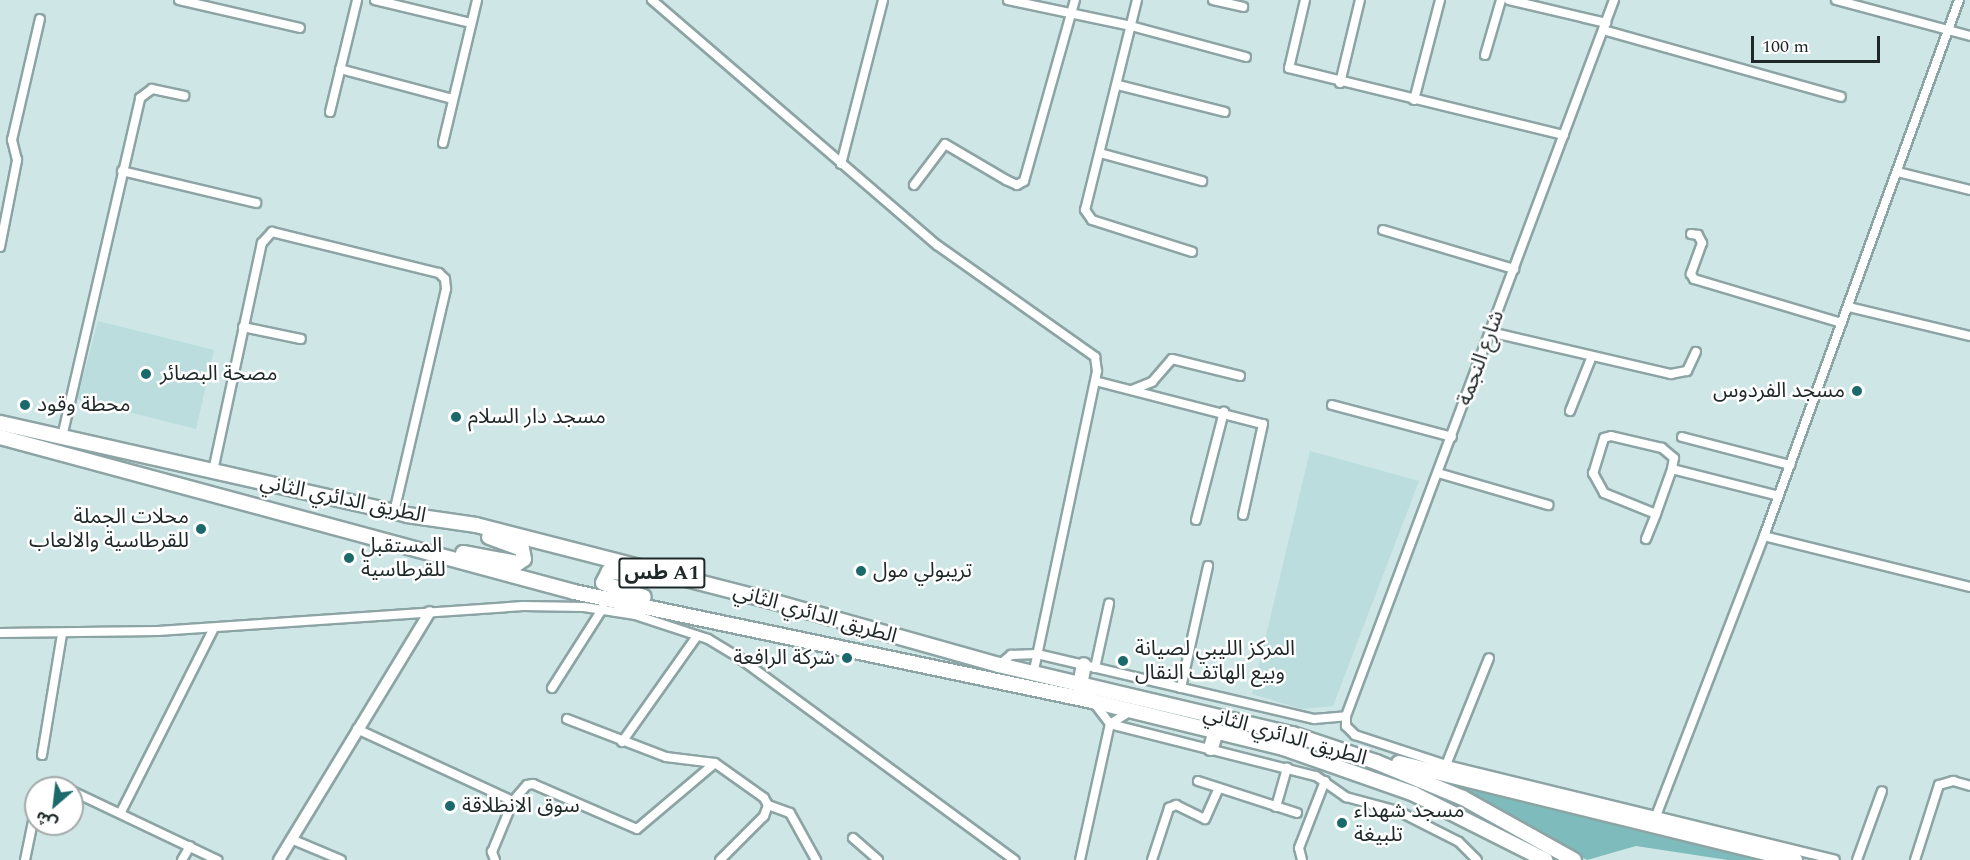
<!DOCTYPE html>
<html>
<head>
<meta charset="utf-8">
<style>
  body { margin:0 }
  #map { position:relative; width:1970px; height:860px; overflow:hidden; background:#cee6e6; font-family:Spectral,"Noto Sans Arabic",serif }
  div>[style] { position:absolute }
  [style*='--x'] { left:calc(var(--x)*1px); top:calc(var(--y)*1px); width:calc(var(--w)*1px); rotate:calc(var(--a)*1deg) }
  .built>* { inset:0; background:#bdd }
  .green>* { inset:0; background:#7ebbbc }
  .roads { filter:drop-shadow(2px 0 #8da4a4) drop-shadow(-2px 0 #8da4a4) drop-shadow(0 2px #8da4a4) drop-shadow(0 -2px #8da4a4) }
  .minor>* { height:8px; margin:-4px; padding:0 4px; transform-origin:4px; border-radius:4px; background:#fff }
  .tertiary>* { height:10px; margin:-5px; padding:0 5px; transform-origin:5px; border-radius:5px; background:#fff }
  .trunk>* { height:14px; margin:-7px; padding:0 7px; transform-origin:7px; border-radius:7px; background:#fff }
  .dots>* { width:16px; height:16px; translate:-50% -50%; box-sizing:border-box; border:3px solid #fff; border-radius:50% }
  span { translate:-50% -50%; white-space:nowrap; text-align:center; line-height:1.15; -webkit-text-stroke:5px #fff; paint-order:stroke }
  .shield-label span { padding:2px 4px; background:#fff; border:2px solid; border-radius:4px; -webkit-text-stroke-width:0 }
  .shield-label { font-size:20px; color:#1f2828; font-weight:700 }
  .street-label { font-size:21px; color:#1f2828 }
  .poi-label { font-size:21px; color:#1f2828 }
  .left { translate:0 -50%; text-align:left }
  .right { translate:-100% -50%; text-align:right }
  .north { position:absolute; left:24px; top:776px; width:60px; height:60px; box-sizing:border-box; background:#fff; border:2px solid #a5a9a9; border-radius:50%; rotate:208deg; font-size:16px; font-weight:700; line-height:24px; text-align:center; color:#1f2828 }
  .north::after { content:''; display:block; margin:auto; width:21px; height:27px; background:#1c696b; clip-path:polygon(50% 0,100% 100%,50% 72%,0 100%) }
  .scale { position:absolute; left:1751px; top:36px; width:129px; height:27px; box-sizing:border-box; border:3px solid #1f2828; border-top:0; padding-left:8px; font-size:18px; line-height:21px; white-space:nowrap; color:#1f2828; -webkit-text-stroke:4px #fff; paint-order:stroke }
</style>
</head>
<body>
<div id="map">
  <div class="built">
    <div style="clip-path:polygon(98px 321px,214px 350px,196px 429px,77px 399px)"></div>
    <div style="clip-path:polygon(1310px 451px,1419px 481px,1333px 706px,1302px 709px,1252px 694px)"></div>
  </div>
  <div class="green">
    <div style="clip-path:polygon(1447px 782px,1528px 801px,1770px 860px,1728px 860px,1636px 846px,1587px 860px)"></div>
  </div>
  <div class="roads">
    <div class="minor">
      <div style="--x:179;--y:0;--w:124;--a:13"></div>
      <div style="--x:375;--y:0;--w:99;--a:13.5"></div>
      <div style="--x:652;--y:0;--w:376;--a:40.7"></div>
      <div style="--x:937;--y:245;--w:194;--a:35.3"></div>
      <div style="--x:1095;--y:357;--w:14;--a:82"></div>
      <div style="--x:1097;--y:371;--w:310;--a:101.9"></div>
      <div style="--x:1008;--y:0;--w:126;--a:11.9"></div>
      <div style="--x:1131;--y:26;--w:119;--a:15.1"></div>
      <div style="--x:1137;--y:0;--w:216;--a:103.9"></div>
      <div style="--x:1085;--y:210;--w:12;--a:55"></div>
      <div style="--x:1092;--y:220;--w:105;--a:17.7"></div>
      <div style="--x:1213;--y:0;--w:31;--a:13"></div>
      <div style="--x:1305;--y:0;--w:70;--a:103.2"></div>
      <div style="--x:1289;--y:68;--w:283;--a:13.7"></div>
      <div style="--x:1509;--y:0;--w:100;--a:13.3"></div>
      <div style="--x:1614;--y:0;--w:765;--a:110.52"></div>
      <div style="--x:1346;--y:716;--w:10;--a:90"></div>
      <div style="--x:1346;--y:726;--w:13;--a:45"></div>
      <div style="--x:1355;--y:735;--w:96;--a:18.2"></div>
      <div style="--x:1446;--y:765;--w:400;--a:13.7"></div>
      <div style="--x:1836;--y:0;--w:139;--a:15"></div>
      <div style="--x:1603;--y:30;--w:247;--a:15.7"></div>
      <div style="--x:1485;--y:55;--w:57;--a:-73.8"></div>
      <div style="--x:340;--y:69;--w:117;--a:14.9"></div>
      <div style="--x:1340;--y:83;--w:85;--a:-76.5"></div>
      <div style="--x:1118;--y:85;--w:110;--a:14.2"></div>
      <div style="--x:1414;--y:100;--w:103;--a:-75.4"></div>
      <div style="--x:330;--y:112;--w:115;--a:-76.4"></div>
      <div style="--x:443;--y:143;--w:147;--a:-76.6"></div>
      <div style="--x:1100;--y:153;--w:106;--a:15.4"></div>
      <div style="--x:841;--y:164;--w:169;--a:-75.6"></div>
      <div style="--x:122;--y:171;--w:138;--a:13.4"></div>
      <div style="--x:1898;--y:172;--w:74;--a:14"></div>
      <div style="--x:914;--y:185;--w:51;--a:-52.9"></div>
      <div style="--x:945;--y:144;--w:71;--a:30.5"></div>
      <div style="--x:1006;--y:180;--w:12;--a:24"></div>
      <div style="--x:1017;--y:185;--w:8;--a:-30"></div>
      <div style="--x:1024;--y:181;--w:188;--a:-74.3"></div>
      <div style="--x:1383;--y:230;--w:137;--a:16.6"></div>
      <div style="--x:1691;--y:234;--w:7;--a:8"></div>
      <div style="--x:1698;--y:235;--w:9;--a:63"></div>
      <div style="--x:1702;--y:243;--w:33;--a:110"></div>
      <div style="--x:1691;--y:274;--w:6;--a:59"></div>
      <div style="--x:1694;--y:279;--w:154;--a:16.6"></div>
      <div style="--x:0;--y:247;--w:89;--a:-78.9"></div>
      <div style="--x:17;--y:160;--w:21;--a:-104"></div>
      <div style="--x:12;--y:140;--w:124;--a:-77"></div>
      <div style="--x:1849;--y:307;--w:124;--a:13.5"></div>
      <div style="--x:243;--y:327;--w:59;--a:11.7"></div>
      <div style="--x:1490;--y:332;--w:186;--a:13.1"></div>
      <div style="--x:1671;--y:374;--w:16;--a:-11"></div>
      <div style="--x:1687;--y:371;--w:21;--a:-65"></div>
      <div style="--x:1095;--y:381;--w:173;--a:14.4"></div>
      <div style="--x:1263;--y:424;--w:93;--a:102.4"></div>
      <div style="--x:1132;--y:390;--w:22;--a:-22"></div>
      <div style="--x:1152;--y:382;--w:30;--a:-49"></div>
      <div style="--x:1172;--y:359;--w:70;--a:14"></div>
      <div style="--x:1332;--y:405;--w:124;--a:14.9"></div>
      <div style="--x:1570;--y:411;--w:59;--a:-68.2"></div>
      <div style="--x:62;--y:437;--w:348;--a:-77"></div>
      <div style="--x:140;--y:98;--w:15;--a:-37"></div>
      <div style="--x:152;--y:89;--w:33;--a:12"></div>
      <div style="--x:1682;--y:437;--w:112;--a:14.5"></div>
      <div style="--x:1672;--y:469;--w:110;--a:14.2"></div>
      <div style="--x:213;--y:471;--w:233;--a:-77.9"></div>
      <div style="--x:262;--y:243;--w:15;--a:-48"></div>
      <div style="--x:272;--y:232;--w:172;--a:13.8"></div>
      <div style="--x:439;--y:273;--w:8;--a:45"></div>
      <div style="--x:445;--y:279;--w:10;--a:84"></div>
      <div style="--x:446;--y:289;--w:229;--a:103.1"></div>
      <div style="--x:1438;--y:473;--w:115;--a:16.2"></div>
      <div style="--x:1196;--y:520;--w:112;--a:-75.5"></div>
      <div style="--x:1764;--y:536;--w:212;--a:13.9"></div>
      <div style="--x:1646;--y:539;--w:27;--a:-68"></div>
      <div style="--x:1656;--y:514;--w:48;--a:-70.4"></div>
      <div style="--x:1672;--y:469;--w:11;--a:-80"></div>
      <div style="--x:1674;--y:458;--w:16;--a:-140"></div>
      <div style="--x:1662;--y:448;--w:52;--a:-166.8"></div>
      <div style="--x:1611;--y:436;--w:7;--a:164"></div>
      <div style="--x:1604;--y:438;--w:37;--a:107"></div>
      <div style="--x:1593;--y:473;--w:23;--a:61"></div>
      <div style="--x:1604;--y:493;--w:56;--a:22"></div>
      <div style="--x:0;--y:633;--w:158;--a:-0.7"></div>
      <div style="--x:158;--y:631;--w:366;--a:-3.9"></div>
      <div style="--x:523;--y:606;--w:61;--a:0.9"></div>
      <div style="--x:584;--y:607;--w:52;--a:8.9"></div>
      <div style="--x:635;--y:615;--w:77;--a:18.2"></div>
      <div style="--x:708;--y:639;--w:35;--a:31"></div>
      <div style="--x:738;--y:657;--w:343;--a:36.3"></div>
      <div style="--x:999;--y:665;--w:16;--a:-40"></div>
      <div style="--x:1011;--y:655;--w:26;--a:-2"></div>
      <div style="--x:1037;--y:654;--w:285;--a:13.2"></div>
      <div style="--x:1314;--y:719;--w:32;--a:-5"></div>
      <div style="--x:1095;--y:668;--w:66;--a:-77.7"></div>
      <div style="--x:552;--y:688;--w:95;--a:-57.5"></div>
      <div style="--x:1181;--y:688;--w:125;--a:-77.5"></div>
      <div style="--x:1095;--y:704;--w:25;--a:53"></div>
      <div style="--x:1110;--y:724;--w:212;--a:14.2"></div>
      <div style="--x:1316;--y:776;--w:37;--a:35"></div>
      <div style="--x:1346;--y:797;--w:54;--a:15.1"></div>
      <div style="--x:1398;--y:811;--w:68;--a:26.9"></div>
      <div style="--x:1459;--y:842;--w:25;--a:45"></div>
      <div style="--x:567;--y:719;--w:106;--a:21"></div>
      <div style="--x:666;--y:757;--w:49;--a:7"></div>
      <div style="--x:715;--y:763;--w:60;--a:35.5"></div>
      <div style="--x:764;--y:798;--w:8;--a:60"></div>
      <div style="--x:768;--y:805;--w:12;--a:110"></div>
      <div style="--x:764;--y:816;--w:62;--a:135"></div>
      <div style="--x:357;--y:729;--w:172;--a:24.8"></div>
      <div style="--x:622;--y:742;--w:130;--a:-54.7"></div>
      <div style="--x:42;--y:755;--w:123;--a:-80.6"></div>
      <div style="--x:1446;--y:765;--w:115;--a:-68.1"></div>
      <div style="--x:1198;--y:781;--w:104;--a:17.9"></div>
      <div style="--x:43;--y:788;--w:19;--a:0"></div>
      <div style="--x:72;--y:791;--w:161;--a:25.4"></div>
      <div style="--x:768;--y:805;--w:23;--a:20"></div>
      <div style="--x:790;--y:813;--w:54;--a:61"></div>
      <div style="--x:1276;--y:807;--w:41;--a:-74.2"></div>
      <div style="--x:121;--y:812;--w:206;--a:-63.2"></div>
      <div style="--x:1656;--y:816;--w:300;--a:-68.9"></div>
      <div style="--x:1764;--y:536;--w:570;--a:-70.01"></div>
      <div style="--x:853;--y:838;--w:33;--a:41"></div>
      <div style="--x:291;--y:839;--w:54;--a:22.8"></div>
      <div style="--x:25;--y:860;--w:54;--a:-78.3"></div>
      <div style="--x:182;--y:860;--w:16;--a:-60"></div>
      <div style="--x:495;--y:860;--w:9;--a:-111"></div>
      <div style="--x:492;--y:852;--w:55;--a:-67.6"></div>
      <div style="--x:513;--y:801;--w:21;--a:-49"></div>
      <div style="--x:527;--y:785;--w:6;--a:-9"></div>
      <div style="--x:533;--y:784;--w:113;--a:23.4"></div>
      <div style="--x:637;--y:829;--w:102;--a:-40.2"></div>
      <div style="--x:1080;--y:860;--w:139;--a:-77.6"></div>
      <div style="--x:1110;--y:724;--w:25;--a:-32"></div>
      <div style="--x:1152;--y:860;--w:55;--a:-71.9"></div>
      <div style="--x:1169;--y:808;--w:8;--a:-23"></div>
      <div style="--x:1176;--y:805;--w:32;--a:26"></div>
      <div style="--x:1205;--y:819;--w:32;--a:-66"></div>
      <div style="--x:1302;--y:860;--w:12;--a:-104"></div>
      <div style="--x:1299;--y:848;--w:72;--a:-68.8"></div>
      <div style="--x:1857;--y:860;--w:73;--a:-70.1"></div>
      <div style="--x:1915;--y:860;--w:79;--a:-72.3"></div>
      <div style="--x:1939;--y:785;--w:15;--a:-16"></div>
      <div style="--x:1953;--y:781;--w:18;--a:16"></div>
    </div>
    <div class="tertiary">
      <div style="--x:279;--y:860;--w:290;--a:-58.7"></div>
    </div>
    <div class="trunk">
      <div style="--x:0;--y:423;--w:417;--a:12.7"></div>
      <div style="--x:407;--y:515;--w:70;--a:8.2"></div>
      <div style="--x:476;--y:525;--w:305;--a:14.4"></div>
      <div style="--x:771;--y:601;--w:237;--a:15.7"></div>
      <div style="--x:999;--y:665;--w:301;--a:13.3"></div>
      <div style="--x:1292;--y:734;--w:89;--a:18.4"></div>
      <div style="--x:1376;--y:762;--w:94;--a:22.5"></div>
      <div style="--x:1463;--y:798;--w:127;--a:29.2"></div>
      <div style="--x:0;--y:437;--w:595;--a:15.11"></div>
      <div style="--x:574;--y:592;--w:529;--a:11.88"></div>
      <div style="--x:1092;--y:701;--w:197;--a:13.8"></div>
      <div style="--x:1283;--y:748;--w:139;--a:19.3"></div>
      <div style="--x:1414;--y:794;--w:147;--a:26.7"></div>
      <div style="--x:463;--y:553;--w:56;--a:10.3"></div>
      <div style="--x:518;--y:563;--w:7;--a:-34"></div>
      <div style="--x:524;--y:559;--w:10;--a:-101"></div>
      <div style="--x:522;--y:549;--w:35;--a:-160"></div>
      <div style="--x:628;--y:574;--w:19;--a:-171"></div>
      <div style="--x:609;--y:571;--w:13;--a:117"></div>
      <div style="--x:603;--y:583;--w:43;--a:18.9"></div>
      <div style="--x:1080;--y:685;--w:20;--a:-79"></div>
      <div style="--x:1211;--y:748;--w:18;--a:-74"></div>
      <div style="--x:1399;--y:763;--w:408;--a:13.8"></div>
    </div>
  </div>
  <div class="dots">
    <div style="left:146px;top:374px;background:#1c696b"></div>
    <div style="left:1857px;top:391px;background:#1c696b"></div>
    <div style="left:25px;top:405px;background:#1c696b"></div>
    <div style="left:456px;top:417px;background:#1c696b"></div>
    <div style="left:201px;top:529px;background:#1c696b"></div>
    <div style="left:349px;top:558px;background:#1c696b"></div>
    <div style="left:861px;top:571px;background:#1c696b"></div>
    <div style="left:847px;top:658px;background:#1c696b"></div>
    <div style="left:1123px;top:661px;background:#1c696b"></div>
    <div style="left:450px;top:806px;background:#1c696b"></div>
    <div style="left:1342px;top:823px;background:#1c696b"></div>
  </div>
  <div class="shield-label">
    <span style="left:662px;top:573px">طس A1</span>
  </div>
  <div class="street-label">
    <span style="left:1481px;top:358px;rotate:-70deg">شارع النجمة</span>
    <span style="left:343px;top:499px;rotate:12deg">الطريق الدائري الثاني</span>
    <span style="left:815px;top:614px;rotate:16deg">الطريق الدائري الثاني</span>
    <span style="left:1285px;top:736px;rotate:16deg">الطريق الدائري الثاني</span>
  </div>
  <div class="poi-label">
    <span class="left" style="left:160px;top:374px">مصحة البصائر</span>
    <span class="right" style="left:1845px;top:391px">مسجد الفردوس</span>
    <span class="left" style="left:37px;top:405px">محطة وقود</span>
    <span class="left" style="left:468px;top:417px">مسجد دار السلام</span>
    <span class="right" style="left:189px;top:529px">محلات الجملة<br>للقرطاسية والالعاب</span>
    <span class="left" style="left:361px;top:558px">المستقبل<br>للقرطاسية</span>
    <span class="left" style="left:873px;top:571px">تريبولي مول</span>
    <span class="left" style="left:1135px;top:661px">المركز الليبي لصيانة<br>وبيع الهاتف النقال</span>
    <span class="right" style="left:835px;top:658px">شركة الرافعة</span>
    <span class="left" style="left:462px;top:806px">سوق الانطلاقة</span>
    <span class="left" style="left:1354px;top:823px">مسجد شهداء<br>تلبيغة</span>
  </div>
  <div class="north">ش</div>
  <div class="scale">100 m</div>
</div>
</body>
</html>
